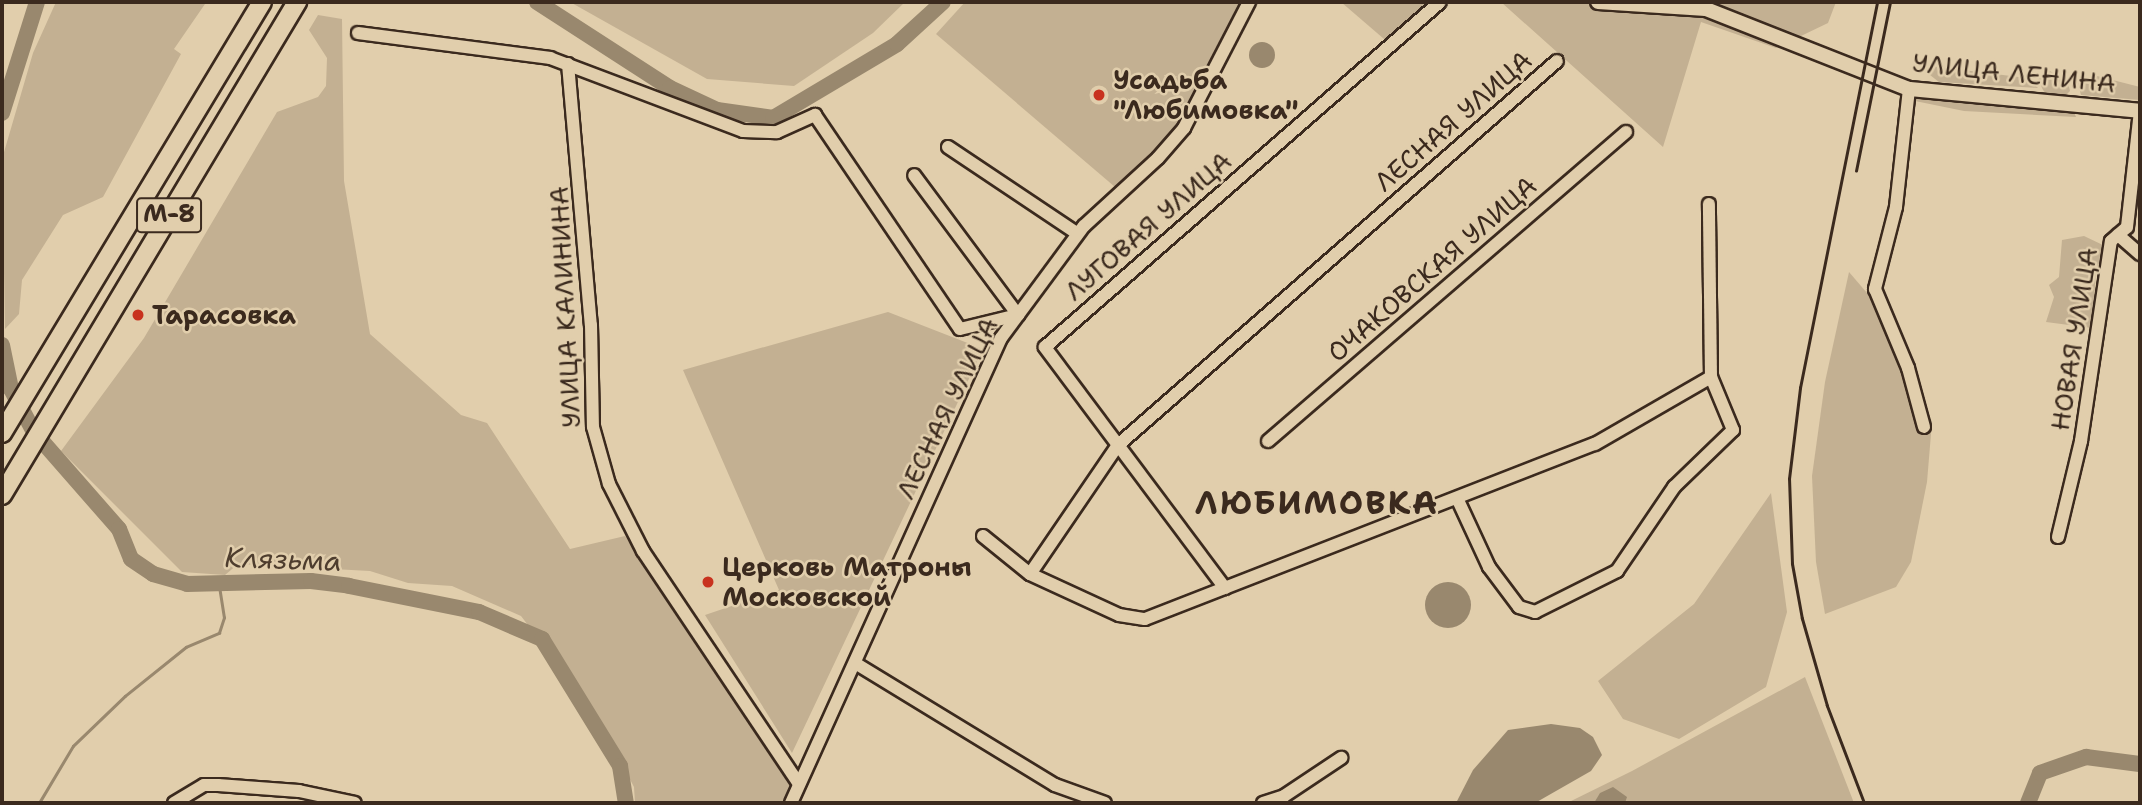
<!DOCTYPE html>
<html>
<head>
<meta charset="utf-8">
<style>
  body { margin:0 }
  #map { position:relative; width:2142px; height:805px; overflow:hidden; background:#e1ceac; font-family:"Shantell Sans",sans-serif }
  div>[style] { position:absolute }
  [style*='--x'] { left:calc(var(--x)*1px); top:calc(var(--y)*1px); width:calc(var(--w)*1px); rotate:calc(var(--a)*1deg) }
  .green>* { inset:0; background:#c3b092 }
  .water>* { inset:0; background:#99886e }
  .round { border-radius:50% }
  .stream>* { height:2.5px; margin:-1.25px; padding:0 1.25px; transform-origin:1.25px; border-radius:1.25px; background:#99886e }
  .river>* { height:16px; margin:-8px; padding:0 8px; transform-origin:8px; border-radius:8px; background:#99886e }
  .roads { filter:drop-shadow(2px 0 #3b2a1e) drop-shadow(-2px 0 #3b2a1e) drop-shadow(0 2px #3b2a1e) drop-shadow(0 -2px #3b2a1e) }
  .minor>* { height:12px; margin:-6px; padding:0 6px; transform-origin:6px; border-radius:6px; background:#e1ceac }
  .major>* { height:14px; margin:-7px; padding:0 7px; transform-origin:7px; border-radius:7px; background:#e1ceac }
  .highway>* { height:18px; margin:-9px; padding:0 9px; transform-origin:9px; border-radius:9px; background:#e1ceac }
  .rail>* { height:2.5px; margin:-1.25px; padding:0 1.25px; transform-origin:1.25px; border-radius:1.25px; background:#3b2a1e }
  .dots>* { width:19px; height:19px; translate:-50% -50%; box-sizing:border-box; border:4px solid #e1ceac; border-radius:50% }
  span { translate:-50% -50%; white-space:nowrap; text-align:center; line-height:1.15; -webkit-text-stroke:5px #e1ceac; paint-order:stroke }
  .shield-label span { padding:2px 5px; background:#e1ceac; border:2px solid; border-radius:5px; -webkit-text-stroke-width:0 }
  .shield-label { font-size:24px; color:#3b2a1e; font-weight:700 }
  .street-label { font-size:26px; color:#3b2a1e }
  .poi-label { font-size:26px; color:#3b2a1e; font-weight:700 }
  .left { translate:0 -50%; text-align:left }
  .water-label { font-size:28px; color:#4e3d2e; font-style:italic }
  .district-label { font-size:33px; color:#3b2a1e; font-weight:700; letter-spacing:2px }
  .frame { position:absolute; inset:0; border:4px solid #3b2a1e; pointer-events:none }
</style>
</head>
<body>
<div id="map">
  <div class="green">
    <div style="clip-path:polygon(56px 2px,205px 4px,174px 49px,181px 54px,103px 197px,63px 215px,22px 280px,19px 314px,5px 329px,2px 159px,33px 53px)"></div>
    <div style="clip-path:polygon(570px 2px,905px 2px,873px 33px,794px 86px,707px 79px)"></div>
    <div style="clip-path:polygon(965px 2px,1241px 2px,1175px 128px,1155px 153px,1115px 187px,936px 34px)"></div>
    <div style="clip-path:polygon(1341px 2px,1449px 2px,1391px 45px)"></div>
    <div style="clip-path:polygon(1501px 2px,1836px 2px,1828px 23px,1776px 48px,1701px 22px,1663px 147px)"></div>
    <div style="clip-path:polygon(318px 15px,342px 19px,344px 181px,370px 334px,461px 415px,487px 423px,570px 549px,625px 536px,791px 786px,784px 803px,635px 803px,634px 787px,597px 715px,521px 616px,452px 586px,408px 583px,370px 571px,238px 564px,225px 575px,182px 572px,61px 451px,144px 338px,277px 112px,318px 97px,326px 86px,327px 58px,309px 30px)"></div>
    <div style="clip-path:polygon(1931px 66px,2027px 78px,2038px 88px,1939px 82px,1930px 75px)"></div>
    <div style="clip-path:polygon(2050px 71px,2068px 83px,2070px 91px,2064px 97px,2049px 97px,2043px 90px,2038px 79px)"></div>
    <div style="clip-path:polygon(2097px 76px,2140px 87px,2140px 100px,2081px 95px,2077px 79px)"></div>
    <div style="clip-path:polygon(1912px 95px,2072px 107px,2076px 117px,1964px 111px,1915px 101px)"></div>
    <div style="clip-path:polygon(2084px 236px,2105px 246px,2096px 272px,2092px 328px,2046px 322px,2054px 297px,2049px 285px,2059px 277px,2062px 240px)"></div>
    <div style="clip-path:polygon(1849px 272px,1891px 321px,1932px 422px,1927px 482px,1911px 562px,1896px 587px,1825px 614px,1816px 562px,1812px 476px,1825px 382px)"></div>
    <div style="clip-path:polygon(888px 312px,983px 349px,792px 753px,705px 615px,779px 590px,683px 370px)"></div>
    <div style="clip-path:polygon(1771px 493px,1787px 612px,1766px 687px,1679px 739px,1623px 719px,1598px 681px,1694px 604px)"></div>
    <div style="clip-path:polygon(1805px 677px,1854px 803px,1567px 803px,1632px 771px)"></div>
  </div>
  <div class="water">
    <div class="round" style="left:1249px;top:42px;width:26px;height:26px"></div>
    <div class="round" style="left:1425px;top:582px;width:46px;height:46px"></div>
    <div style="clip-path:polygon(1551px 724px,1580px 728px,1593px 737px,1602px 755px,1591px 771px,1535px 803px,1456px 803px,1473px 770px,1508px 730px)"></div>
    <div style="clip-path:polygon(1613px 787px,1627px 797px,1625px 803px,1594px 803px,1600px 793px)"></div>
  </div>
  <div class="stream">
    <div style="--x:39;--y:803;--w:66;--a:-59.2"></div>
    <div style="--x:73;--y:746;--w:72;--a:-43.9"></div>
    <div style="--x:125;--y:696;--w:78;--a:-38.8"></div>
    <div style="--x:186;--y:647;--w:36;--a:-23"></div>
    <div style="--x:219;--y:633;--w:16;--a:-72"></div>
    <div style="--x:224;--y:618;--w:31;--a:-99"></div>
  </div>
  <div class="river">
    <div style="--x:537;--y:2;--w:158;--a:32.9"></div>
    <div style="--x:670;--y:88;--w:52;--a:25.1"></div>
    <div style="--x:717;--y:110;--w:57;--a:8.1"></div>
    <div style="--x:773;--y:118;--w:144;--a:-30.8"></div>
    <div style="--x:897;--y:44;--w:62;--a:-42.4"></div>
    <div style="--x:2;--y:113;--w:116;--a:-72.5"></div>
    <div style="--x:2;--y:345;--w:45;--a:78.4"></div>
    <div style="--x:11;--y:389;--w:49;--a:61.9"></div>
    <div style="--x:34;--y:432;--w:129;--a:48.8"></div>
    <div style="--x:119;--y:529;--w:32;--a:68"></div>
    <div style="--x:131;--y:559;--w:27;--a:34"></div>
    <div style="--x:153;--y:574;--w:35;--a:16"></div>
    <div style="--x:187;--y:584;--w:124;--a:-1.4"></div>
    <div style="--x:311;--y:581;--w:38;--a:7"></div>
    <div style="--x:349;--y:586;--w:133;--a:11.3"></div>
    <div style="--x:479;--y:612;--w:69;--a:23.2"></div>
    <div style="--x:542;--y:639;--w:149;--a:58.4"></div>
    <div style="--x:620;--y:766;--w:37;--a:81"></div>
    <div style="--x:2028;--y:803;--w:32;--a:-68"></div>
    <div style="--x:2040;--y:773;--w:49;--a:-19.2"></div>
    <div style="--x:2086;--y:757;--w:54;--a:7.4"></div>
  </div>
  <div class="roads">
    <div class="minor">
      <div style="--x:358;--y:33;--w:194;--a:7.4"></div>
      <div style="--x:550;--y:58;--w:206;--a:20.7"></div>
      <div style="--x:743;--y:131;--w:34;--a:2"></div>
      <div style="--x:777;--y:132;--w:42;--a:-24.1"></div>
      <div style="--x:815;--y:115;--w:258;--a:55.9"></div>
      <div style="--x:960;--y:329;--w:60;--a:-13.6"></div>
      <div style="--x:1018;--y:315;--w:174;--a:-126.6"></div>
      <div style="--x:568;--y:64;--w:262;--a:85"></div>
      <div style="--x:591;--y:325;--w:102;--a:88.9"></div>
      <div style="--x:593;--y:427;--w:59;--a:74.3"></div>
      <div style="--x:609;--y:484;--w:75;--a:63.1"></div>
      <div style="--x:643;--y:551;--w:280;--a:56.2"></div>
      <div style="--x:1909;--y:89;--w:119;--a:96.3"></div>
      <div style="--x:1896;--y:207;--w:85;--a:104.4"></div>
      <div style="--x:1875;--y:289;--w:86;--a:67.3"></div>
      <div style="--x:1908;--y:368;--w:61;--a:74.8"></div>
      <div style="--x:948;--y:147;--w:156;--a:33.8"></div>
      <div style="--x:2118;--y:235;--w:29;--a:41"></div>
      <div style="--x:1268;--y:441;--w:473;--a:-40.8"></div>
      <div style="--x:1457;--y:498;--w:76;--a:65.1"></div>
      <div style="--x:1489;--y:567;--w:50;--a:53.1"></div>
      <div style="--x:1519;--y:607;--w:17;--a:17"></div>
      <div style="--x:1535;--y:612;--w:92;--a:-26.6"></div>
      <div style="--x:1617;--y:571;--w:102;--a:-55.8"></div>
      <div style="--x:1674;--y:487;--w:82;--a:-44"></div>
      <div style="--x:1733;--y:430;--w:57;--a:-112.5"></div>
      <div style="--x:1711;--y:377;--w:173;--a:-90.7"></div>
      <div style="--x:983;--y:536;--w:60;--a:39"></div>
      <div style="--x:1030;--y:574;--w:98;--a:24.7"></div>
      <div style="--x:1119;--y:615;--w:26;--a:9"></div>
      <div style="--x:1145;--y:619;--w:483;--a:-21.3"></div>
      <div style="--x:1595;--y:444;--w:134;--a:-30"></div>
      <div style="--x:2058;--y:537;--w:99;--a:-76.5"></div>
      <div style="--x:2081;--y:441;--w:202;--a:-81.5"></div>
      <div style="--x:2111;--y:241;--w:21;--a:-41"></div>
      <div style="--x:2127;--y:227;--w:117;--a:-83.6"></div>
      <div style="--x:1030;--y:574;--w:156;--a:-55.7"></div>
      <div style="--x:1118;--y:445;--w:583;--a:-41.18"></div>
      <div style="--x:1225;--y:588;--w:301;--a:-126.8"></div>
      <div style="--x:1045;--y:347;--w:524;--a:-41.13"></div>
      <div style="--x:855;--y:663;--w:234;--a:31.4"></div>
      <div style="--x:1055;--y:785;--w:53;--a:19.8"></div>
      <div style="--x:174;--y:803;--w:35;--a:-31"></div>
      <div style="--x:204;--y:785;--w:14;--a:0"></div>
      <div style="--x:218;--y:785;--w:81;--a:4.2"></div>
      <div style="--x:299;--y:791;--w:57;--a:12.1"></div>
      <div style="--x:791;--y:803;--w:510;--a:-65.7"></div>
      <div style="--x:1001;--y:338;--w:139;--a:-53.5"></div>
      <div style="--x:1084;--y:226;--w:100;--a:-42.6"></div>
      <div style="--x:1158;--y:158;--w:40;--a:-49"></div>
      <div style="--x:1184;--y:128;--w:142;--a:-62.7"></div>
      <div style="--x:1263;--y:803;--w:22;--a:-18"></div>
      <div style="--x:1284;--y:796;--w:69;--a:-33.7"></div>
    </div>
    <div class="major">
      <div style="--x:1598;--y:2;--w:108;--a:3.7"></div>
      <div style="--x:1706;--y:9;--w:218;--a:21.5"></div>
      <div style="--x:1909;--y:89;--w:232;--a:5.4"></div>
    </div>
    <div class="highway">
      <div style="--x:2;--y:433;--w:503;--a:-58.9"></div>
      <div style="--x:2;--y:495;--w:575;--a:-59.1"></div>
    </div>
  </div>
  <div class="rail">
    <div style="--x:1856;--y:171;--w:172;--a:-78.6"></div>
    <div style="--x:1864;--y:803;--w:104;--a:-110.9"></div>
    <div style="--x:1827;--y:706;--w:91;--a:-106"></div>
    <div style="--x:1802;--y:619;--w:56;--a:-100.3"></div>
    <div style="--x:1792;--y:564;--w:85;--a:-92"></div>
    <div style="--x:1789;--y:479;--w:92;--a:-83.1"></div>
    <div style="--x:1800;--y:388;--w:394;--a:-78.7"></div>
  </div>
  <div class="dots">
    <div style="left:1099px;top:95px;background:#c8321e"></div>
    <div style="left:138px;top:315px;background:#c8321e"></div>
    <div style="left:708px;top:582px;background:#c8321e"></div>
  </div>
  <div class="shield-label">
    <span style="left:169px;top:215px">М-8</span>
  </div>
  <div class="street-label">
    <span style="left:2014px;top:73px;rotate:6deg">УЛИЦА ЛЕНИНА</span>
    <span style="left:1453px;top:121px;rotate:-41deg">ЛЕСНАЯ УЛИЦА</span>
    <span style="left:1148px;top:226px;rotate:-41deg">ЛУГОВАЯ УЛИЦА</span>
    <span style="left:1432px;top:269px;rotate:-41deg">ОЧАКОВСКАЯ УЛИЦА</span>
    <span style="left:565px;top:307px;rotate:-93deg">УЛИЦА КАЛИНИНА</span>
    <span style="left:2074px;top:339px;rotate:-81deg">НОВАЯ УЛИЦА</span>
    <span style="left:947px;top:408px;rotate:-64deg">ЛЕСНАЯ УЛИЦА</span>
  </div>
  <div class="poi-label">
    <span class="left" style="left:1113px;top:95px">Усадьба<br>"Любимовка"</span>
    <span class="left" style="left:152px;top:315px">Тарасовка</span>
    <span class="left" style="left:722px;top:582px">Церковь Матроны<br>Московской</span>
  </div>
  <div class="water-label">
    <span style="left:283px;top:559px;rotate:2deg">Клязьма</span>
  </div>
  <div class="district-label">
    <span style="left:1317px;top:503px">ЛЮБИМОВКА</span>
  </div>
  <div class="frame"></div>
</div>
</body>
</html>
